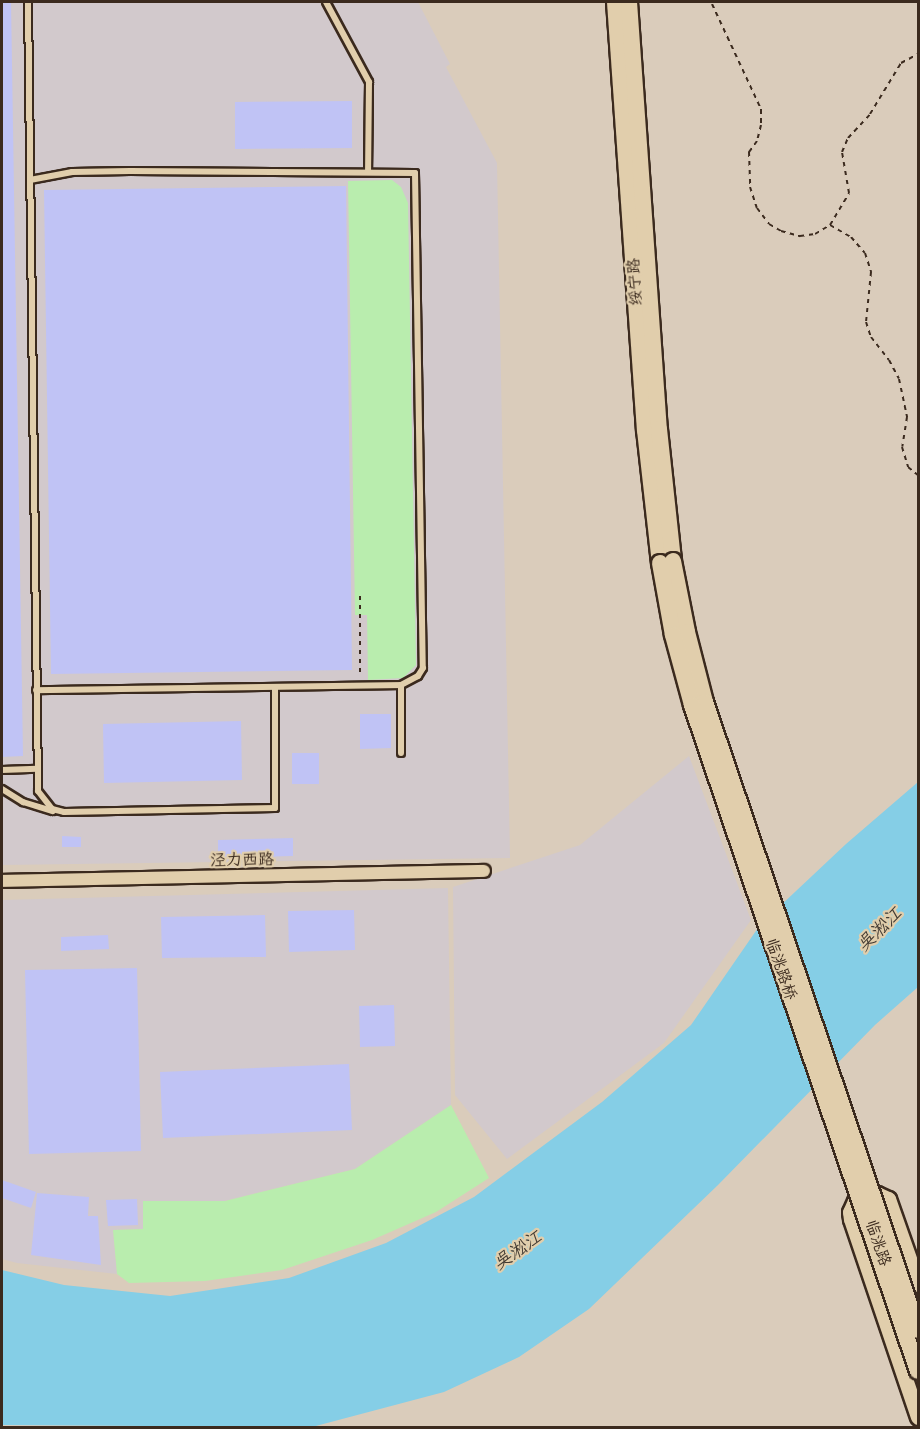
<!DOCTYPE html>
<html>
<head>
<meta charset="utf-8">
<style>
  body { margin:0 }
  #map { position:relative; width:920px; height:1429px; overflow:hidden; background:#daccbb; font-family:Pangolin,"LXGW WenKai TC",sans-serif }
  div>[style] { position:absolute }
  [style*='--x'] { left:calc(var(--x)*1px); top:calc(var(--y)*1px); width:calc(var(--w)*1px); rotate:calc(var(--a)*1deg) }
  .built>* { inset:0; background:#d2c9cc }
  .green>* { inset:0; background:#b9edae }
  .water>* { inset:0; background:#85cee6 }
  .building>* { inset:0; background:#c0c3f5 }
  .path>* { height:2px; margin-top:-1px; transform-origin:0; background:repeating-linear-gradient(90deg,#3b2a1e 0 4.5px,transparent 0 9px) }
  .roads { filter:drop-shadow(2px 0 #3b2a1e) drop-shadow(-2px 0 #3b2a1e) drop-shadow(0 2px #3b2a1e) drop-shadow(0 -2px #3b2a1e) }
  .service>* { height:6px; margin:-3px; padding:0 3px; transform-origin:3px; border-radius:3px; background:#e1ceac }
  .minor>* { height:12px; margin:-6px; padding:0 6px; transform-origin:6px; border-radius:6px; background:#e1ceac }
  .tertiary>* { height:15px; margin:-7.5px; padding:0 7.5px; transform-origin:7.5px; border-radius:7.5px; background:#e1ceac }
  .secondary>* { height:16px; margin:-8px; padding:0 8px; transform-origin:8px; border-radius:8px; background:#e1ceac }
  .bridges { filter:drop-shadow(2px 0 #3b2a1e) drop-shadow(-2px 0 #3b2a1e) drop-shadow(0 2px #3b2a1e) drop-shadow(0 -2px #3b2a1e) }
  .secondary-bridge>* { height:16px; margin:-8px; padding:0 8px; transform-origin:8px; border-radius:8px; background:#e1ceac }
  span { translate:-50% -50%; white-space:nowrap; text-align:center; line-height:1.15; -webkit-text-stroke:4.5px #e1ceac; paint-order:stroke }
  .street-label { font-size:16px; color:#3b2a1e }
  .water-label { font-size:18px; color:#423a32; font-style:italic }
  .frame { position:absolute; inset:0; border:3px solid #3b2a1e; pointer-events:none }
</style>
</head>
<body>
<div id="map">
  <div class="built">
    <div style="clip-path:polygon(2px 2px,418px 2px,450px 64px,446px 67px,497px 163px,510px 858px,2px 865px)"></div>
    <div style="clip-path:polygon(689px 756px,751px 920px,664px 1043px,507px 1159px,455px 1095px,453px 887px,580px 845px)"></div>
    <div style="clip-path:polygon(448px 888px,451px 1105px,355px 1169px,225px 1201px,143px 1201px,143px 1229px,113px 1230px,117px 1274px,17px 1263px,2px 1259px,2px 900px)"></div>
  </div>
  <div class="green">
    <div style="clip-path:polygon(392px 180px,401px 187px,408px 203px,416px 665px,403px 678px,368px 680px,367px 615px,355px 615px,348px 181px)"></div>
    <div style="clip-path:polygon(451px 1105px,489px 1178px,436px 1212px,372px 1240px,282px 1270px,205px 1281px,129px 1283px,117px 1274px,113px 1230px,143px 1229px,143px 1201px,225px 1201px,355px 1169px)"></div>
  </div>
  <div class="water">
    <div style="clip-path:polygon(918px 782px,918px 987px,875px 1025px,718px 1185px,589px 1309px,519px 1357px,444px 1392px,312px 1427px,2px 1425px,2px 1270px,64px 1285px,170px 1296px,289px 1278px,386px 1243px,474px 1197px,602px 1102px,691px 1025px,760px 925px,846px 844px)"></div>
  </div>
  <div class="building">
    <div style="clip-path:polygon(2px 2px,11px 2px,23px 756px,2px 757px)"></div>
    <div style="clip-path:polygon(352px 101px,352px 148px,235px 149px,235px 102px)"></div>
    <div style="clip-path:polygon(346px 186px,352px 670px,51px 674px,44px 190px)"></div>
    <div style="clip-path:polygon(360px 714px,391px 714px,391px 748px,360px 749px)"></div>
    <div style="clip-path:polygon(241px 721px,242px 780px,104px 783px,103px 724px)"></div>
    <div style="clip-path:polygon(292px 753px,319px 753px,319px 784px,292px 784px)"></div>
    <div style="clip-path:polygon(62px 836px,81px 837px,81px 847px,62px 847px)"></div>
    <div style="clip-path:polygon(293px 838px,293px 856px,218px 858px,218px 840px)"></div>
    <div style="clip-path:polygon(354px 910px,355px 950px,289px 952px,288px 911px)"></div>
    <div style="clip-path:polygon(265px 915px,266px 957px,162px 958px,161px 917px)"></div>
    <div style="clip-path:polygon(108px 935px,109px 949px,61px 951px,61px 937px)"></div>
    <div style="clip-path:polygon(137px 968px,141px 1151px,29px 1154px,25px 970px)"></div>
    <div style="clip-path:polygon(394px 1005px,395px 1046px,360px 1047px,359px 1006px)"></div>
    <div style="clip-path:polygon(349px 1064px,352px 1130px,163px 1138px,160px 1072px)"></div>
    <div style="clip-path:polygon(2px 1180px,36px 1192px,31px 1208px,2px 1198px)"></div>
    <div style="clip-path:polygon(37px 1193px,89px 1197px,88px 1216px,98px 1216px,101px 1265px,31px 1255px)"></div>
    <div style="clip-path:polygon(137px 1199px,138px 1225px,108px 1226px,106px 1200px)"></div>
  </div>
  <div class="path">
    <div style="--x:712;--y:4;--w:116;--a:65"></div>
    <div style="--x:761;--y:109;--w:16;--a:90"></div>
    <div style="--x:761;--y:125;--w:16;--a:104"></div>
    <div style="--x:757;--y:141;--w:14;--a:126"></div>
    <div style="--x:749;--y:152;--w:35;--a:88"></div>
    <div style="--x:750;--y:187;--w:22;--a:72"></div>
    <div style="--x:757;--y:208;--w:20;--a:53"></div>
    <div style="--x:769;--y:224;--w:14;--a:30"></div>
    <div style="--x:781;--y:231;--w:20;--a:15"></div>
    <div style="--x:800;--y:236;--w:15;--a:-8"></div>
    <div style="--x:815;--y:234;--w:17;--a:-31"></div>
    <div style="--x:830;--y:225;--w:37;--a:-59"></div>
    <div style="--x:849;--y:193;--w:42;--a:-99.7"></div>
    <div style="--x:842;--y:152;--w:15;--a:-67"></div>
    <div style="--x:848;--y:138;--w:33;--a:-47"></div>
    <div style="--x:870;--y:114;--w:60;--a:-58.7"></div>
    <div style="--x:901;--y:63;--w:19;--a:-28"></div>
    <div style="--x:830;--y:225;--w:24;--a:30"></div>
    <div style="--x:851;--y:237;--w:21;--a:49"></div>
    <div style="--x:865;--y:253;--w:20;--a:72"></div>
    <div style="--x:871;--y:272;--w:50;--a:95.7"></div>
    <div style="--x:866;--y:322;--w:16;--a:72"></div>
    <div style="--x:871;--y:337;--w:29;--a:52"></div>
    <div style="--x:889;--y:360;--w:21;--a:62"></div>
    <div style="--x:899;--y:379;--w:39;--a:78"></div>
    <div style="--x:907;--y:417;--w:30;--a:99"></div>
    <div style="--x:902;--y:447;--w:21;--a:73"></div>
    <div style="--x:908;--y:467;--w:13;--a:39"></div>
    <div style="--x:360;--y:596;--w:81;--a:90"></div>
  </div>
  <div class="roads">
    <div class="service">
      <div style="--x:28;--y:2;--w:789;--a:89.27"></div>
      <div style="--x:38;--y:791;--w:23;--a:52"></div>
      <div style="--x:52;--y:809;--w:12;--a:14"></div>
      <div style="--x:64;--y:812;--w:211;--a:-1.1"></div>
      <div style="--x:275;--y:808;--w:121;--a:-90"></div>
      <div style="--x:326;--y:2;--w:91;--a:61.7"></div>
      <div style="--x:369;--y:82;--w:90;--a:90.6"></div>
      <div style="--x:30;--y:180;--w:43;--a:-10.8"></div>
      <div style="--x:72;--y:172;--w:58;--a:-1"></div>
      <div style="--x:130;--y:171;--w:285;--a:0.4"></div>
      <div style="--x:415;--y:173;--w:495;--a:89.1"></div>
      <div style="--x:423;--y:668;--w:9;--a:122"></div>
      <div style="--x:418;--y:676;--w:19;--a:152"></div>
      <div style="--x:401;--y:685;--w:365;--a:179.2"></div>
      <div style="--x:401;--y:685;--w:68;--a:90"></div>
      <div style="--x:2;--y:770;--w:35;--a:-2"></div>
      <div style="--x:2;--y:789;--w:25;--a:32"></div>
      <div style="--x:23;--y:802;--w:31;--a:17"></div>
    </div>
    <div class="minor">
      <div style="--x:2;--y:881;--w:482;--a:-1.2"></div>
    </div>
    <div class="tertiary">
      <div style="--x:918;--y:1284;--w:90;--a:-109.4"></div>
      <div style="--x:888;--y:1199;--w:12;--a:-156"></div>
      <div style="--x:877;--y:1194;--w:23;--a:162"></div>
      <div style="--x:855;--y:1201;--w:12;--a:114"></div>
      <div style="--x:850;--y:1212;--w:7;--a:82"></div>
      <div style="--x:851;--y:1219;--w:209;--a:71.3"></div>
    </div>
    <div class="secondary">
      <div style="--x:615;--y:2;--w:429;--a:86"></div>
      <div style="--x:645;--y:430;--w:134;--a:83.6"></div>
      <div style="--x:629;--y:2;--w:428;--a:86"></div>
      <div style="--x:659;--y:429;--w:133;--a:83.9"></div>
    </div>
  </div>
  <div class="bridges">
    <div class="secondary-bridge">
      <div style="--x:673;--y:561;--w:72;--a:78.8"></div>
      <div style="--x:687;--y:632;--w:72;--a:75.6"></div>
      <div style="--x:705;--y:702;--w:663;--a:71.26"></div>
      <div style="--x:660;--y:563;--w:73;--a:79.8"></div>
      <div style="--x:673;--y:635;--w:73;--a:74.8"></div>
      <div style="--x:692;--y:705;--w:703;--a:71.26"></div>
    </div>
  </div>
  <div class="street-label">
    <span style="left:635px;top:282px;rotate:-94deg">绥宁路</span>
    <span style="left:242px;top:860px;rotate:-1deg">泾力西路</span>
    <span style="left:781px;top:969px;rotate:71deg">临洮路桥</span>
    <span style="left:878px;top:1243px;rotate:71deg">临洮路</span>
  </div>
  <div class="water-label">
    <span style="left:880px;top:930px;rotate:-44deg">吴淞江</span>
    <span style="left:518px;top:1251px;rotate:-34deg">吴淞江</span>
  </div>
  <div class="frame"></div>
</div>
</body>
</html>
